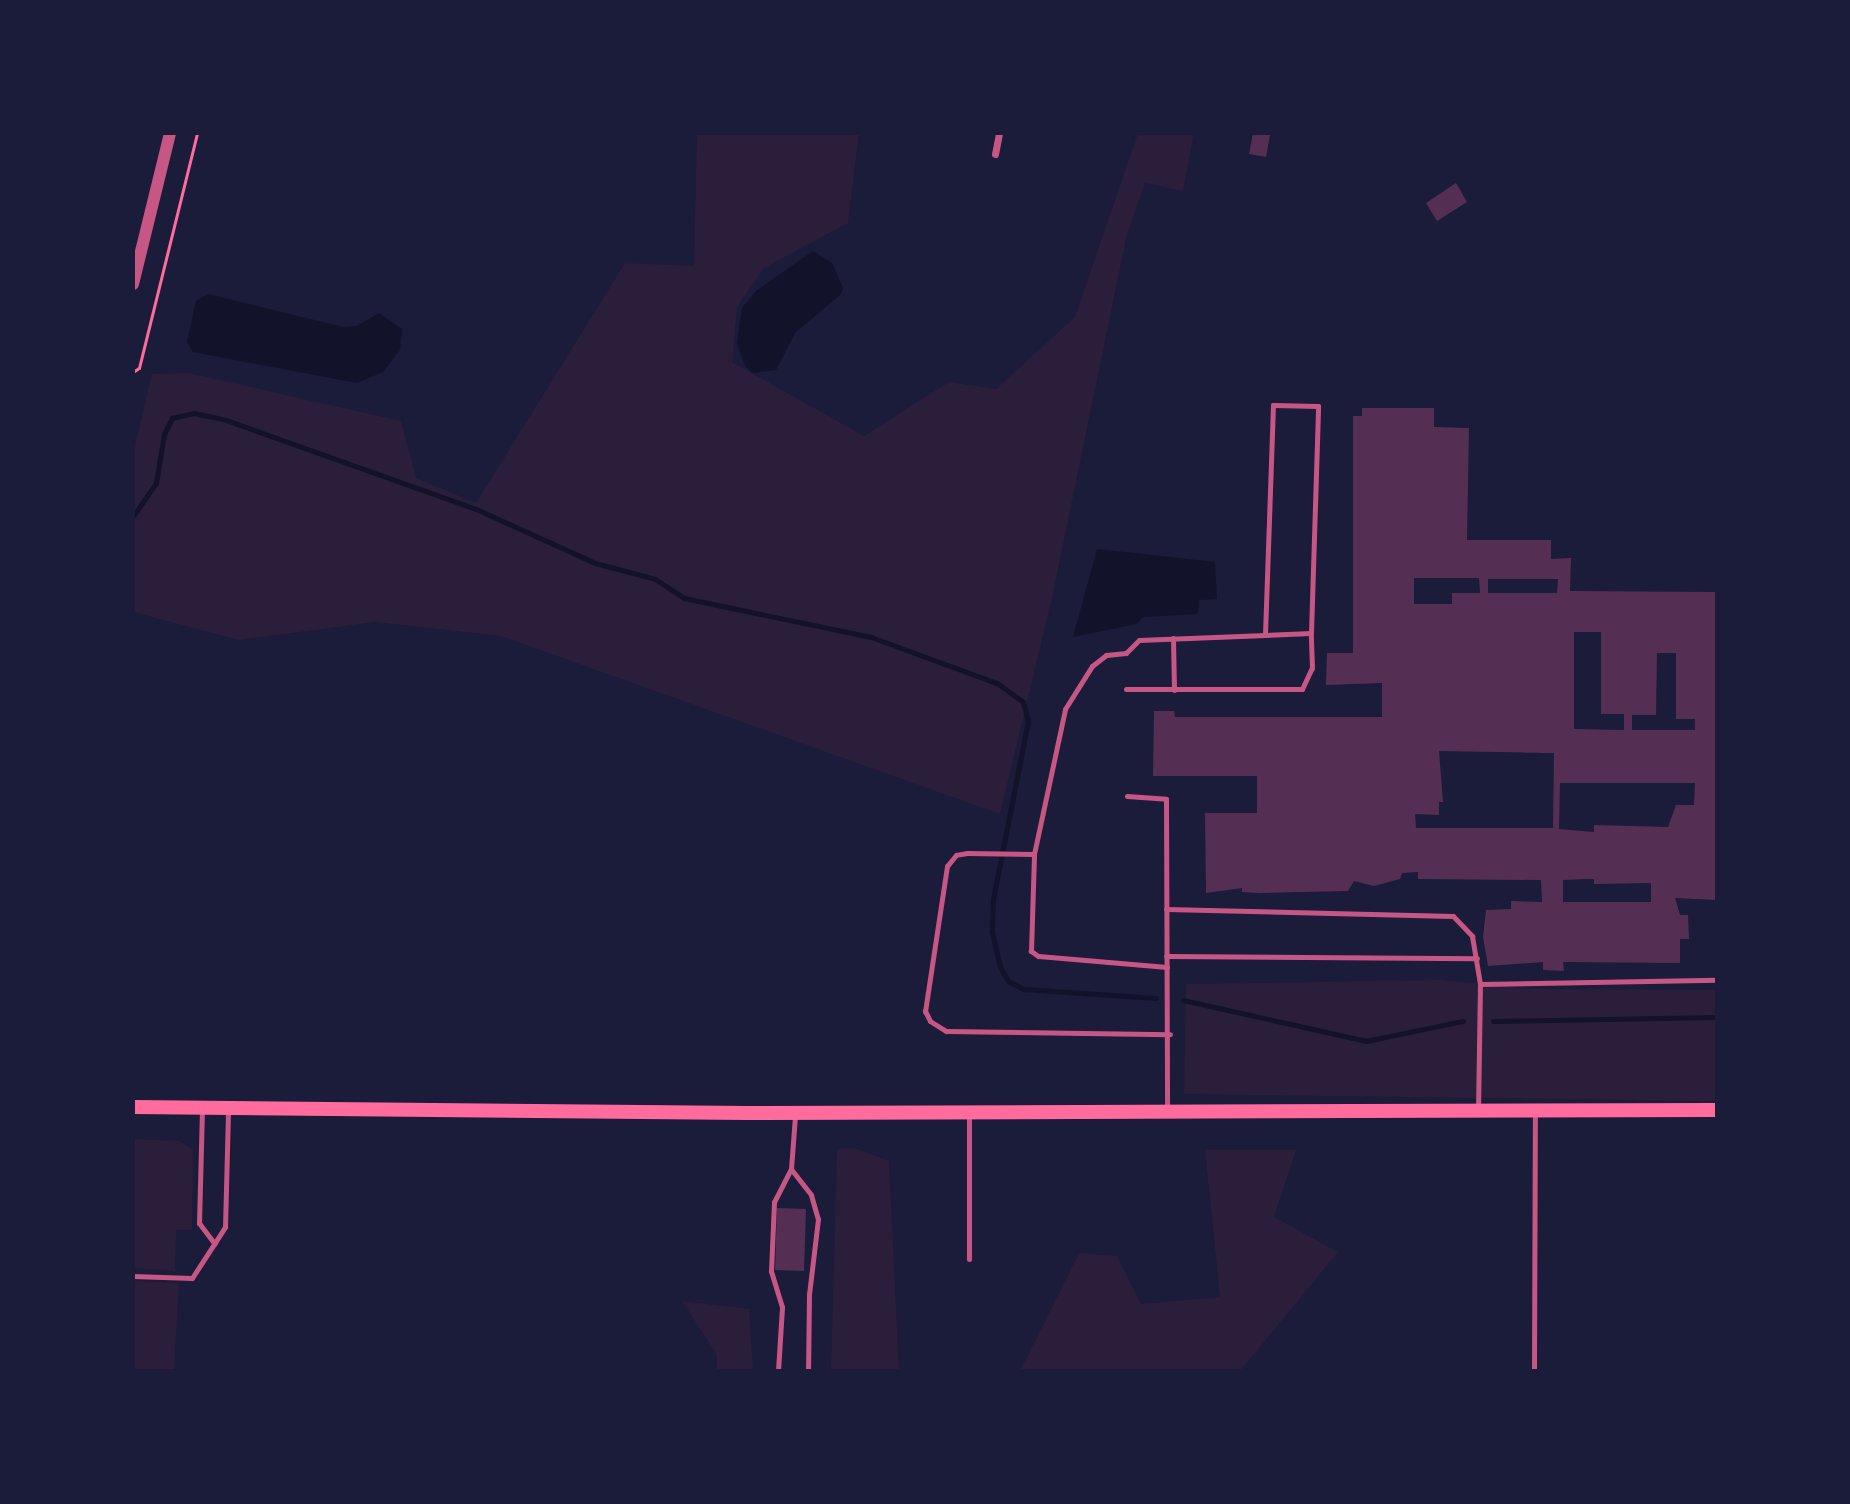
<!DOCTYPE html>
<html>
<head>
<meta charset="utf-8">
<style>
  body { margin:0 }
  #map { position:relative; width:1850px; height:1504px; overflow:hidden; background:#1b1b3a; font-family:Signika,sans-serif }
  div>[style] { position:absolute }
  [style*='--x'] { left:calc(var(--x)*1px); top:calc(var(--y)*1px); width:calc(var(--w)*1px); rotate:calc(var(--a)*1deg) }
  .green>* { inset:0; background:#2a1e3b }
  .water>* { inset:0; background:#12122b }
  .stream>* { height:5px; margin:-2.5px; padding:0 2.5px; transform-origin:2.5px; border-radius:2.5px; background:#12122b }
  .building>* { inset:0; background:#542f53 }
  .path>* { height:2.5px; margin:-1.25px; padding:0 1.25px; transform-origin:1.25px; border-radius:1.25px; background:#ff6b9d }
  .service>* { height:5px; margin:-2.5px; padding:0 2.5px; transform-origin:2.5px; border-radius:2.5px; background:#c65784 }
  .minor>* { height:7px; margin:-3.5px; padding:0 3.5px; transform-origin:3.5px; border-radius:3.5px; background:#c65784 }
  .tertiary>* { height:12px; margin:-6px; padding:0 6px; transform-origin:6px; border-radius:6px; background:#c65784 }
  .secondary>* { height:14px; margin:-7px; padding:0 7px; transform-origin:7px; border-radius:7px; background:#ff6b9d }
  span { translate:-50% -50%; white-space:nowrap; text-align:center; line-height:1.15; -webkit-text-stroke:7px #1b1b3a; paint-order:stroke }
  .frame { position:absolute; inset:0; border:135px solid #1b1b3a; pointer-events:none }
</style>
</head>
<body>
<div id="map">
  <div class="green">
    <div style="clip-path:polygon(697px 133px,859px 133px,848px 223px,764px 268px,737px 307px,732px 362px,864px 436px,949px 382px,996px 389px,1075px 317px,1138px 133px,1194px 133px,1183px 191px,1145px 183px,1127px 234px,1052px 598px,1000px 814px,501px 636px,375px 622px,239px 640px,133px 612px,133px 454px,152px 374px,189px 373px,401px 421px,416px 478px,476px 503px,625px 263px,694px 266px)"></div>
    <div style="clip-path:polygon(1442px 980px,1532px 989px,1717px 990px,1717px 1101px,1184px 1094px,1186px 984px)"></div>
    <div style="clip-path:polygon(133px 1139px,179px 1141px,193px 1149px,192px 1230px,176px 1230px,175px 1271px,133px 1268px)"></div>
    <div style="clip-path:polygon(837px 1149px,857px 1149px,889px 1161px,899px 1371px,831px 1371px)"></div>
    <div style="clip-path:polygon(1205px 1150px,1296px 1150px,1274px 1217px,1338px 1252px,1240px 1371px,1020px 1371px,1079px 1253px,1117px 1256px,1141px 1304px,1220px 1297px)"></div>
    <div style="clip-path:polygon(133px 1281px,179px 1283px,174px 1371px,133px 1371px)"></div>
    <div style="clip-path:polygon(682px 1301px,749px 1309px,753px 1371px,717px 1371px,717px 1355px)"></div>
  </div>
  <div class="water">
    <div style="clip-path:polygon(813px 251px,832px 263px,843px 288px,841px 294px,795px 333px,776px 370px,753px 373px,745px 366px,737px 343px,742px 308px,756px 291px)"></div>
    <div style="clip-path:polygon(208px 294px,343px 327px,357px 326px,379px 313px,402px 329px,400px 350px,383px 372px,357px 383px,193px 352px,187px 342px,196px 301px)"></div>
    <div style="clip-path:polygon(1097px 549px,1215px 562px,1217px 599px,1199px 600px,1198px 614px,1143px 617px,1136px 624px,1073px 637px)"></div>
  </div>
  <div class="stream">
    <div style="--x:133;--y:516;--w:40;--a:-55.1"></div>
    <div style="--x:156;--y:483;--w:50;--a:-80.7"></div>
    <div style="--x:164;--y:434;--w:18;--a:-63"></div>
    <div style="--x:172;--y:418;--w:23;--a:-13"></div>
    <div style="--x:194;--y:413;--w:33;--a:12"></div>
    <div style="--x:226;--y:420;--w:265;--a:19.6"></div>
    <div style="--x:476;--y:509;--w:131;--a:24.4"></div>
    <div style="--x:595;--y:563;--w:62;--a:14.9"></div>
    <div style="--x:655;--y:579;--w:35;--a:33"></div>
    <div style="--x:684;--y:598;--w:191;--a:11.8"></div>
    <div style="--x:871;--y:637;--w:134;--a:20.1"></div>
    <div style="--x:997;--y:683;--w:32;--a:36"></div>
    <div style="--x:1023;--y:702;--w:20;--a:75"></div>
    <div style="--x:1028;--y:721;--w:182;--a:101.1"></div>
    <div style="--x:993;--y:900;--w:32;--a:92"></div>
    <div style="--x:992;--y:932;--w:36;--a:77"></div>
    <div style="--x:1000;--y:967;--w:16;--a:60"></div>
    <div style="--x:1008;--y:981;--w:18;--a:27"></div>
    <div style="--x:1024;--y:989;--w:132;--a:3.9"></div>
    <div style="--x:1183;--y:1000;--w:188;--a:12.6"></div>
    <div style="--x:1366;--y:1041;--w:99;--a:-11.7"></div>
    <div style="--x:1493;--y:1021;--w:224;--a:-1"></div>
  </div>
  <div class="building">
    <div style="clip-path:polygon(1253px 133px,1270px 135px,1266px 157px,1249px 154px)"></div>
    <div style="clip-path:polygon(1456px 183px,1467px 202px,1437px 221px,1426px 203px)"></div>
    <div style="clip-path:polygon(evenodd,1362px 408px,1434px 408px,1434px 427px,1469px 428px,1467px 540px,1551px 540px,1551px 559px,1571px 558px,1570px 591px,1717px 592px,1717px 900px,1675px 898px,1680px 915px,1688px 915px,1689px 939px,1680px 939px,1680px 963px,1563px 962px,1564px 971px,1543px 970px,1543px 962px,1488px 966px,1483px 937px,1486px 910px,1511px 909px,1511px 901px,1542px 902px,1541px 880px,1418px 879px,1418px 872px,1402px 873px,1400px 879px,1374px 886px,1354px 881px,1348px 891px,1259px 893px,1242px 892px,1242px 888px,1206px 893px,1205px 813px,1257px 813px,1257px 776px,1153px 776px,1154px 711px,1174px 711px,1175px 717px,1382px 717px,1382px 683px,1326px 685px,1327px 653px,1353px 653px,1353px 416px,1362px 416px,1362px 408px,1414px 578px,1479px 578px,1480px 593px,1452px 593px,1452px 604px,1414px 604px,1414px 578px,1362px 408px,1488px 579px,1558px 579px,1557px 593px,1488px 593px,1488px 579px,1362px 408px,1574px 632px,1601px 632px,1601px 714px,1624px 714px,1624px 730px,1574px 729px,1574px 632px,1362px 408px,1657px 653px,1676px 653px,1676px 719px,1695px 719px,1695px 730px,1632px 730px,1632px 715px,1656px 715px,1657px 653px,1362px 408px,1439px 751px,1554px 753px,1553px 828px,1416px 828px,1415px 814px,1439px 815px,1439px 802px,1443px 802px,1439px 751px,1362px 408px,1560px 783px,1695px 783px,1694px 805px,1676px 805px,1668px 827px,1594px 825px,1594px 832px,1559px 829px,1560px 783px,1362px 408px,1587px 879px,1594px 879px,1594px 884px,1651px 883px,1651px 902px,1563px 902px,1563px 880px,1587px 879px)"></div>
    <div style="clip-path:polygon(777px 1208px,806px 1209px,804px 1271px,775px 1270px)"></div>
  </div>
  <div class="path">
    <div style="--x:133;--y:372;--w:7;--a:-34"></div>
    <div style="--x:139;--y:368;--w:242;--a:-76.1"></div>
  </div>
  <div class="service">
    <div style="--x:1173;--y:638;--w:52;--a:88.9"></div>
    <div style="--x:1126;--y:689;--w:176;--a:0"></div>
    <div style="--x:1302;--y:689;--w:23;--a:-65"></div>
    <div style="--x:1312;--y:668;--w:35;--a:-92"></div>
    <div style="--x:1127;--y:796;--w:39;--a:4"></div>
    <div style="--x:1166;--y:799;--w:310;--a:89.8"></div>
    <div style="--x:1034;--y:854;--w:67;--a:-179.1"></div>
    <div style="--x:967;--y:853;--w:11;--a:170"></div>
    <div style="--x:956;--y:855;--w:14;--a:129"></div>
    <div style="--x:947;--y:866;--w:147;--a:98.6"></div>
    <div style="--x:925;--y:1011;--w:11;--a:63"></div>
    <div style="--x:930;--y:1021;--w:19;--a:32"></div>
    <div style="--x:946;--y:1031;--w:224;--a:0.8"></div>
    <div style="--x:1166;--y:909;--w:287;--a:1.4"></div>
    <div style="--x:1453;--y:916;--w:28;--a:46"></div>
    <div style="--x:1472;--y:936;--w:49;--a:80.5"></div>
    <div style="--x:1480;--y:984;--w:124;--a:90.9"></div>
    <div style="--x:1166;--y:956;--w:311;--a:0.4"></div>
    <div style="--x:1167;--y:967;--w:129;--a:-175.1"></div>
    <div style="--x:1038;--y:956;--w:9;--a:-144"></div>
    <div style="--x:1031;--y:951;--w:97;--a:-88.2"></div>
    <div style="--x:1034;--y:854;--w:148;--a:-77.9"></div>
    <div style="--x:1065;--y:709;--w:51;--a:-57.9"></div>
    <div style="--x:1092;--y:666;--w:18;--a:-38"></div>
    <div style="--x:1106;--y:655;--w:20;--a:-6"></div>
    <div style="--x:1126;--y:653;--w:18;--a:-45"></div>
    <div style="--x:1139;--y:640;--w:172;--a:-2.3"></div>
    <div style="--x:1311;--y:633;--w:227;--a:-88.2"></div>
    <div style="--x:1318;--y:406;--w:45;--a:-178.7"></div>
    <div style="--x:1273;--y:405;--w:228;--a:92"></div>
    <div style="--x:1480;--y:984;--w:237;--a:-1"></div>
    <div style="--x:202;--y:1109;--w:114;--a:91.5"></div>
    <div style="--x:199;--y:1223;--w:26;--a:53"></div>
    <div style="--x:969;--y:1114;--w:145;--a:90"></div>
    <div style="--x:791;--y:1169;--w:33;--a:52"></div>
    <div style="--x:811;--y:1195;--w:25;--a:74"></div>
    <div style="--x:818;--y:1219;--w:76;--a:96.8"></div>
    <div style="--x:809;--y:1294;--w:77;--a:90.7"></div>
    <div style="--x:133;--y:1276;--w:59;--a:1.9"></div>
    <div style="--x:192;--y:1278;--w:61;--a:-57.1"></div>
    <div style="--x:225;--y:1227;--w:117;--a:-88.5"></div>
    <div style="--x:778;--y:1371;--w:64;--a:-86.4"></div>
    <div style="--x:782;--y:1307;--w:38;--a:-107"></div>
    <div style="--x:771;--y:1271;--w:69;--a:-87.5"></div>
    <div style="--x:774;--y:1202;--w:37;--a:-63"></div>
    <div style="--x:791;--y:1169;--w:53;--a:-85.7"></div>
    <div style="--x:1534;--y:1371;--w:259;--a:-89.8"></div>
  </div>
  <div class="minor">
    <div style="--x:995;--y:154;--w:21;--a:-79"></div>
  </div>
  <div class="tertiary">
    <div style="--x:133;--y:284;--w:155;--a:-76.2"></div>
  </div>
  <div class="secondary">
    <div style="--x:133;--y:1107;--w:615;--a:0.56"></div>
    <div style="--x:748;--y:1113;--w:969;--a:-0.18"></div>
  </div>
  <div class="frame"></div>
</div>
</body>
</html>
